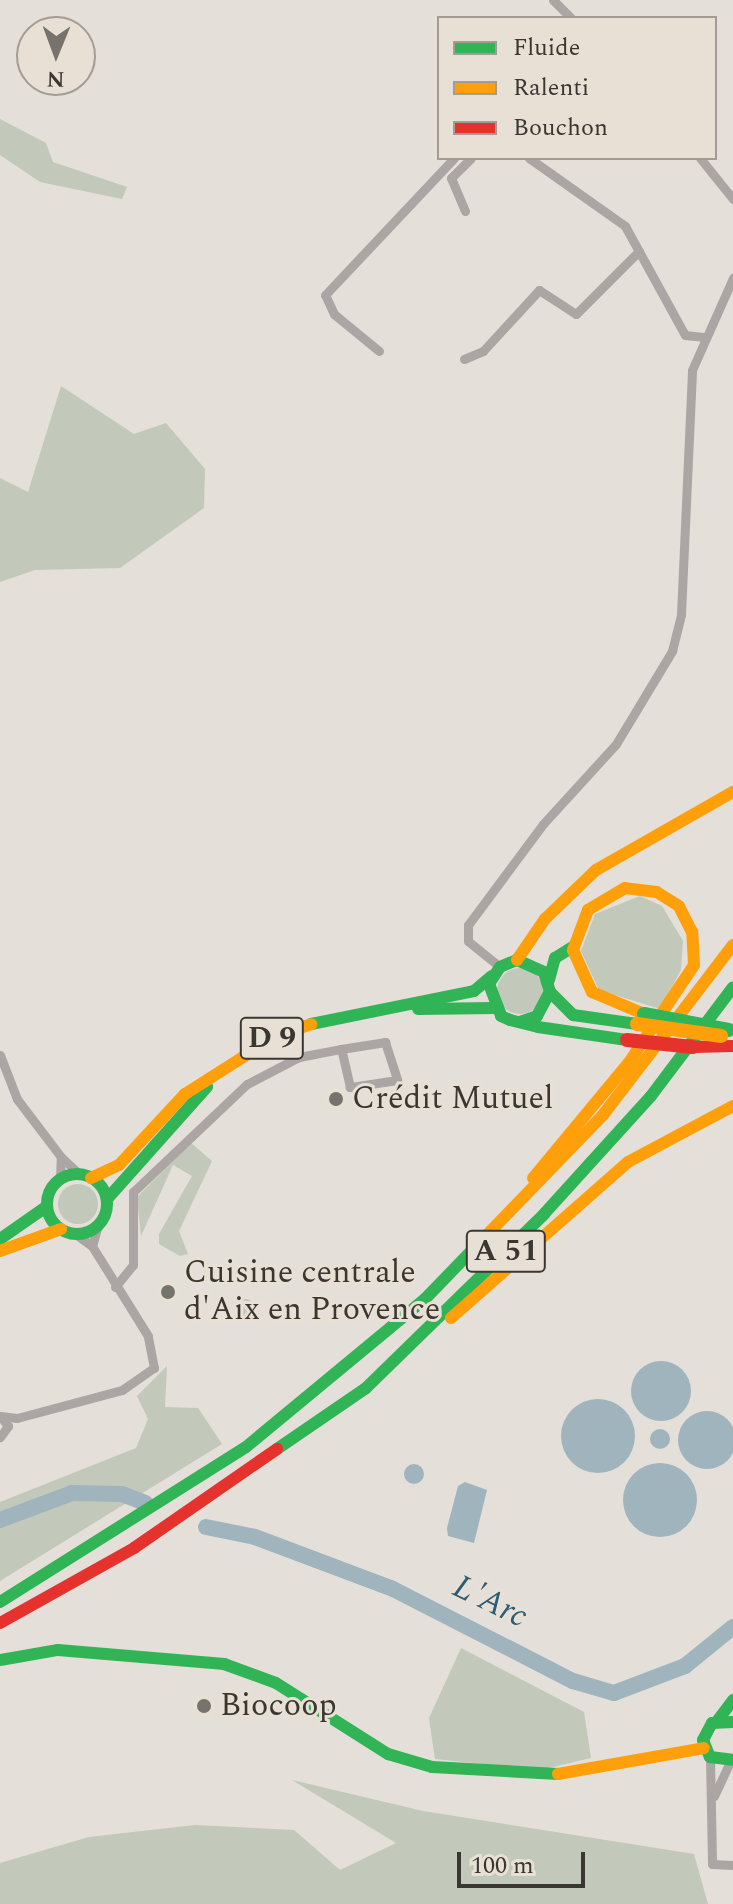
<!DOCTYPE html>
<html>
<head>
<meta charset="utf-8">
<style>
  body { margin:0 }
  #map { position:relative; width:733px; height:1904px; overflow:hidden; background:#e4dfd9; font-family:Spectral,serif }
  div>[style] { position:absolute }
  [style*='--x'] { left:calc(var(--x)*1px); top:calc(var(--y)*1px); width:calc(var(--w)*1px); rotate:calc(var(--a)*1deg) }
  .green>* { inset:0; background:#c2c8ba }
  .round { border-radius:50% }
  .water>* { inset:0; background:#a0b4bd }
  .river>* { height:16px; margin:-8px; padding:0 8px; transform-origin:8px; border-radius:8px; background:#a0b4bd }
  .street>* { height:9px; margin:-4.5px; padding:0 4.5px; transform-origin:4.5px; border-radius:4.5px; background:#aba6a3 }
  .fast>* { height:12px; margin:-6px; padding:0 6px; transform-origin:6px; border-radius:6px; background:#30b455 }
  .fast>.ring { margin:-6px; padding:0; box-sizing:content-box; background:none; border:12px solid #30b455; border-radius:50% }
  .slow>* { height:12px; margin:-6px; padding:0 6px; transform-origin:6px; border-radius:6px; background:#ff9f0a }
  .jam>* { height:12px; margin:-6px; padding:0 6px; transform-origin:6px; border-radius:6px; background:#e5322d }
  .fast-bridge>* { height:14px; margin:-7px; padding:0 7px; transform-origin:7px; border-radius:7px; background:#30b455 }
  .slow-bridge>* { height:14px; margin:-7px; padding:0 7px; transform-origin:7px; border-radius:7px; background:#ff9f0a }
  .jam-bridge>* { height:14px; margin:-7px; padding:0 7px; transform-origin:7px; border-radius:7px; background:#e5322d }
  .dots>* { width:22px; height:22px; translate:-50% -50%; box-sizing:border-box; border:4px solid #e8e0d5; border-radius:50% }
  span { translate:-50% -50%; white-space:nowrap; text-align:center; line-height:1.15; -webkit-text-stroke:6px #e8e0d5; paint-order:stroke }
  .shield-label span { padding:2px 6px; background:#e8e0d5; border:2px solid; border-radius:6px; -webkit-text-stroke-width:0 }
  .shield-label { font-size:30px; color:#3a3733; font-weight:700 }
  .poi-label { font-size:32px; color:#3a3733 }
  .left { translate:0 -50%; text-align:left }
  .water-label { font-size:34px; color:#285e78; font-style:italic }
  .legend { position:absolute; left:437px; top:16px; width:280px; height:144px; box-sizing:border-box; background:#e8e0d5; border:2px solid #a29c94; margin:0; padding:10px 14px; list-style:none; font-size:24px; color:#3a3733 }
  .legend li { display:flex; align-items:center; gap:16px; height:40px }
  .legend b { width:40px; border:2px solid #a29c94 }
  .north { position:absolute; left:16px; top:16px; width:80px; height:80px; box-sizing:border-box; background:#e8e0d5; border:2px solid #a29c94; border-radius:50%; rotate:181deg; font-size:22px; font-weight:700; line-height:32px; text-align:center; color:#3a3733 }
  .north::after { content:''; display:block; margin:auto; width:28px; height:36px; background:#76726d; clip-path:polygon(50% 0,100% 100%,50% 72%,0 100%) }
  .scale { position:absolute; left:457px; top:1852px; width:128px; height:36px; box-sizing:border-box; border:4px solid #3a3733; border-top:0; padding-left:10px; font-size:24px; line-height:28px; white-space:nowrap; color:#3a3733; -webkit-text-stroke:6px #e8e0d5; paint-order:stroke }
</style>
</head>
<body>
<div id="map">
  <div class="green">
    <div style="clip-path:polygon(0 119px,46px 143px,53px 162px,127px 187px,122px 199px,40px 182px,0 155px)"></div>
    <div style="clip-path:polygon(61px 386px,134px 434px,166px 423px,205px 469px,204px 508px,120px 568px,35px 570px,0 582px,0 478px,28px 492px)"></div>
    <div style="clip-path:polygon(640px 896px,662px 906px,683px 941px,681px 970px,660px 1009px,599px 990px,581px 951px,595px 914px)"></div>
    <div class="round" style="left:497px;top:968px;width:46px;height:46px"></div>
    <div style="clip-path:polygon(191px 1143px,212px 1161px,179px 1231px,188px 1254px,180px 1256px,159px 1244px,159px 1234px,192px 1176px,173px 1165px,141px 1236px,137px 1197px)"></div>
    <div class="round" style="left:58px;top:1184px;width:40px;height:40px"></div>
    <div class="round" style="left:237px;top:1299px;width:18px;height:18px"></div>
    <div style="clip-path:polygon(167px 1366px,165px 1407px,198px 1408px,222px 1444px,0 1581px,0 1502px,136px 1448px,148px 1419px,137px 1396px)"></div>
    <div style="clip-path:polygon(461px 1648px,584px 1712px,591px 1758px,540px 1770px,435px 1759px,429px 1718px)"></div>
    <div style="clip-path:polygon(292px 1780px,423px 1811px,694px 1854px,708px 1904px,0 1904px,0 1863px,89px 1837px,195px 1825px,294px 1830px,340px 1870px,396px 1843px)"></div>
  </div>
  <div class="water">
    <div class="round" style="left:631px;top:1361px;width:60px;height:60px"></div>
    <div class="round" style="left:561px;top:1399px;width:74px;height:74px"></div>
    <div class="round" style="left:678px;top:1411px;width:58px;height:58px"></div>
    <div class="round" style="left:650px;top:1429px;width:20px;height:20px"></div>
    <div class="round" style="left:623px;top:1463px;width:74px;height:74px"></div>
    <div class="round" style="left:404px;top:1464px;width:20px;height:20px"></div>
    <div style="clip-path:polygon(465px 1482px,487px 1490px,474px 1543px,448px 1536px,447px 1528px,458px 1486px)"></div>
  </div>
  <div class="river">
    <div style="--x:0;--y:1520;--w:77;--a:-20.6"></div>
    <div style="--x:72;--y:1493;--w:50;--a:1.1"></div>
    <div style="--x:122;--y:1494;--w:25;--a:21"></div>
    <div style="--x:206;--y:1527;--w:50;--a:11.5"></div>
    <div style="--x:255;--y:1537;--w:147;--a:20.6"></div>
    <div style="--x:393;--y:1589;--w:202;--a:27.1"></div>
    <div style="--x:573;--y:1681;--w:43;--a:16.3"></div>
    <div style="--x:614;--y:1693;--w:76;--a:-20.8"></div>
    <div style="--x:685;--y:1666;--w:62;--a:-39.1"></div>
  </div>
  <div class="street">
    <div style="--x:553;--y:0;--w:25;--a:45"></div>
    <div style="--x:529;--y:158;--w:118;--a:35.3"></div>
    <div style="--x:625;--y:226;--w:124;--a:61.2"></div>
    <div style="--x:685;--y:335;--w:18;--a:6"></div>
    <div style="--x:700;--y:158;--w:53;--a:51.2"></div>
    <div style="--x:465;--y:211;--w:36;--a:-113"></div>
    <div style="--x:451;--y:178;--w:28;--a:-45"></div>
    <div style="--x:379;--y:351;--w:58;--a:-140.6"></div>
    <div style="--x:334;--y:314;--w:21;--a:-115"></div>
    <div style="--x:325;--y:295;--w:188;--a:-46.7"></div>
    <div style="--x:464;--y:359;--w:21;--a:-23"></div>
    <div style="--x:483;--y:351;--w:83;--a:-47.4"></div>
    <div style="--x:539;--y:290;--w:44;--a:33"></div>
    <div style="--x:576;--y:314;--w:89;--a:-45"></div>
    <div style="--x:500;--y:967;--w:41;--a:-140.9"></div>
    <div style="--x:468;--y:941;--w:16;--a:-90"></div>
    <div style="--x:468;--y:925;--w:126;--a:-53.4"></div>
    <div style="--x:543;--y:824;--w:108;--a:-47.6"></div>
    <div style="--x:616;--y:744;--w:109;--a:-58.9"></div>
    <div style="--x:672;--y:651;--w:38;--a:-76"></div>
    <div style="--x:681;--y:614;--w:244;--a:-87.4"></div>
    <div style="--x:692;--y:370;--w:101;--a:-66"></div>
    <div style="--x:0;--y:1055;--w:47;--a:68.9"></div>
    <div style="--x:17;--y:1099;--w:73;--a:52.8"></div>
    <div style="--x:60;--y:1180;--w:23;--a:-88"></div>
    <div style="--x:61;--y:1157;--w:26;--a:43"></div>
    <div style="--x:92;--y:1246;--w:22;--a:-74"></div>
    <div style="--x:115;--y:1287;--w:28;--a:-51"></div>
    <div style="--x:133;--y:1265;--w:73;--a:-90"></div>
    <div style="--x:133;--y:1192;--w:157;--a:-43.5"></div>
    <div style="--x:247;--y:1084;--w:59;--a:-27.4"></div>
    <div style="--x:299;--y:1057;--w:43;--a:-10.8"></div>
    <div style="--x:341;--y:1049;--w:45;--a:-9"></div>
    <div style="--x:385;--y:1042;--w:40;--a:72"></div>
    <div style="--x:397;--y:1080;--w:48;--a:171.5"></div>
    <div style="--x:350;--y:1087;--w:39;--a:-103"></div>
    <div style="--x:0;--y:1416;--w:17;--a:7"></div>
    <div style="--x:17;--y:1418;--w:109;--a:-14.9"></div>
    <div style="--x:122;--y:1390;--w:39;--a:-35"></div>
    <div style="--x:154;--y:1368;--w:33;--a:-101"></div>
    <div style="--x:148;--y:1336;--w:106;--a:-121.9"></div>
    <div style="--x:92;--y:1246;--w:22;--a:-144"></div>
    <div style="--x:0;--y:1416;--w:13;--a:51"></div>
    <div style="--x:8;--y:1426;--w:14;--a:126"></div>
    <div style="--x:710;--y:1757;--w:107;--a:88.9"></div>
    <div style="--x:712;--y:1864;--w:21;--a:3"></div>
    <div style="--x:714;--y:1796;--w:38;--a:-65"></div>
  </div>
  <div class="fast">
    <div style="--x:549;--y:980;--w:23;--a:-75"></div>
    <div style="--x:555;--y:958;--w:22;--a:-32"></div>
    <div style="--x:550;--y:992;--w:33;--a:45"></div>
    <div style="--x:573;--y:1015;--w:65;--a:8"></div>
    <div style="--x:418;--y:1009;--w:76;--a:-0.8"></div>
    <div style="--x:520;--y:1022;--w:18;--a:-19"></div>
    <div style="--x:537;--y:1016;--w:27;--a:-62"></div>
    <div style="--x:550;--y:992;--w:21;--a:-107"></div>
    <div style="--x:544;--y:972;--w:30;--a:-156"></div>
    <div style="--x:517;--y:960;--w:18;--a:158"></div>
    <div style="--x:500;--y:967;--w:20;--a:123"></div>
    <div style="--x:489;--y:984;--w:34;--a:69"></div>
    <div style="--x:501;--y:1016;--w:10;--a:24"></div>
    <div style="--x:510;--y:1020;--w:29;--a:14"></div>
    <div style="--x:538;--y:1027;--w:90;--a:8.3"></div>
    <div style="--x:311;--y:1024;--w:166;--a:-11.4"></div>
    <div style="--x:474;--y:991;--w:23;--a:-40"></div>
    <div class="ring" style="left:47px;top:1174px;width:48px;height:48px"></div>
    <div style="--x:108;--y:1198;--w:149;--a:-48.3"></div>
    <div style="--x:0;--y:1239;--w:56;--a:-34.8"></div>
    <div style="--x:277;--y:1449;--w:108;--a:-34.4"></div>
    <div style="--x:366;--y:1388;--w:249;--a:-44.3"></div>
    <div style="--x:544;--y:1214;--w:159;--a:-47.8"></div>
    <div style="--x:651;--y:1096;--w:136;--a:-53"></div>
    <div style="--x:0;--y:1602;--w:291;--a:-32.2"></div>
    <div style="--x:246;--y:1447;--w:232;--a:-39.6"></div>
    <div style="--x:425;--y:1299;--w:79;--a:-46"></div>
    <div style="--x:0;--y:1660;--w:59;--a:-9.8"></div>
    <div style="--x:58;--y:1650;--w:167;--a:4.8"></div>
    <div style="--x:224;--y:1664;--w:55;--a:20.1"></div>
    <div style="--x:276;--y:1683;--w:133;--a:32.4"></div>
    <div style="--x:388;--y:1754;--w:46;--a:16.5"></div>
    <div style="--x:432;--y:1767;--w:126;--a:3.2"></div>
    <div style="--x:718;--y:1720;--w:25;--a:-53"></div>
    <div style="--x:733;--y:1722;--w:21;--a:177"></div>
    <div style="--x:712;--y:1723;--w:19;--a:118"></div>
    <div style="--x:703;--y:1740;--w:18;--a:68"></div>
    <div style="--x:710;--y:1757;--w:23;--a:7"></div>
  </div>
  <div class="slow">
    <div style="--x:517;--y:960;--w:50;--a:-55.7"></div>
    <div style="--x:545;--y:919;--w:71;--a:-43.9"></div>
    <div style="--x:596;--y:870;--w:158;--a:-29.7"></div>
    <div style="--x:91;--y:1178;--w:31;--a:-25"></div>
    <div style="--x:119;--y:1165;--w:97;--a:-47.1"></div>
    <div style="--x:185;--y:1094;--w:110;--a:-32.4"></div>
    <div style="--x:278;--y:1035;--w:35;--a:-18"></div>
    <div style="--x:533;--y:1178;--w:152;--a:-50.3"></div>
    <div style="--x:630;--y:1061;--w:115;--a:-56.3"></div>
    <div style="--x:694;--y:965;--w:33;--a:-93"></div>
    <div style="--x:692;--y:932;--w:29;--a:-117"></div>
    <div style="--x:679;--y:906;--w:26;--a:-148"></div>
    <div style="--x:657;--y:892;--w:32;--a:-173"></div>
    <div style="--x:625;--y:888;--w:43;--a:149.3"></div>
    <div style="--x:588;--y:910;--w:43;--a:110.6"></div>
    <div style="--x:573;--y:950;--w:46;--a:65.7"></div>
    <div style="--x:592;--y:992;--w:56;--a:22.9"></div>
    <div style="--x:480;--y:1242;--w:177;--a:-45.9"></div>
    <div style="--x:603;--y:1115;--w:214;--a:-52.6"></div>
    <div style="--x:0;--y:1251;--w:65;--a:-19.8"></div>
    <div style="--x:451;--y:1318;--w:236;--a:-41.4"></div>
    <div style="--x:628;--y:1162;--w:119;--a:-28.1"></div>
    <div style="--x:558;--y:1774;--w:148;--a:-10.1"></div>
  </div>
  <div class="jam">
    <div style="--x:693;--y:1047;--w:40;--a:-1.4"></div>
    <div style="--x:0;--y:1623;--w:154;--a:-29.2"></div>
    <div style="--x:134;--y:1548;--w:174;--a:-34.7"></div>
  </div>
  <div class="fast-bridge">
    <div style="--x:644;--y:1014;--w:86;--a:10.7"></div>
  </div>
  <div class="slow-bridge">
    <div style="--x:637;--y:1024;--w:85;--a:8.1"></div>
  </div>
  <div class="jam-bridge">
    <div style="--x:627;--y:1040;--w:66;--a:6.1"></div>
  </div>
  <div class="dots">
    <div style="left:336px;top:1099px;background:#76726d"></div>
    <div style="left:168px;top:1292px;background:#76726d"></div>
    <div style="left:204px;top:1706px;background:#76726d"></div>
  </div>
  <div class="shield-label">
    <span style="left:272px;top:1038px">D 9</span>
    <span style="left:506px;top:1251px">A 51</span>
  </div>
  <div class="poi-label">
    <span class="left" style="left:352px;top:1099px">Crédit Mutuel</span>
    <span class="left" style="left:184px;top:1292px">Cuisine centrale<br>d'Aix en Provence</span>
    <span class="left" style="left:220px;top:1706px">Biocoop</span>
  </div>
  <div class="water-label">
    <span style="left:490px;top:1602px;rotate:26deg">L'Arc</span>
  </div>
  <ul class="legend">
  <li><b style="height:10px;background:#30b455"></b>Fluide</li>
  <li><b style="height:10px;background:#ff9f0a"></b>Ralenti</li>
  <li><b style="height:10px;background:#e5322d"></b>Bouchon</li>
  </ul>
  <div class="north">N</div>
  <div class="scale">100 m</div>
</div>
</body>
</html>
